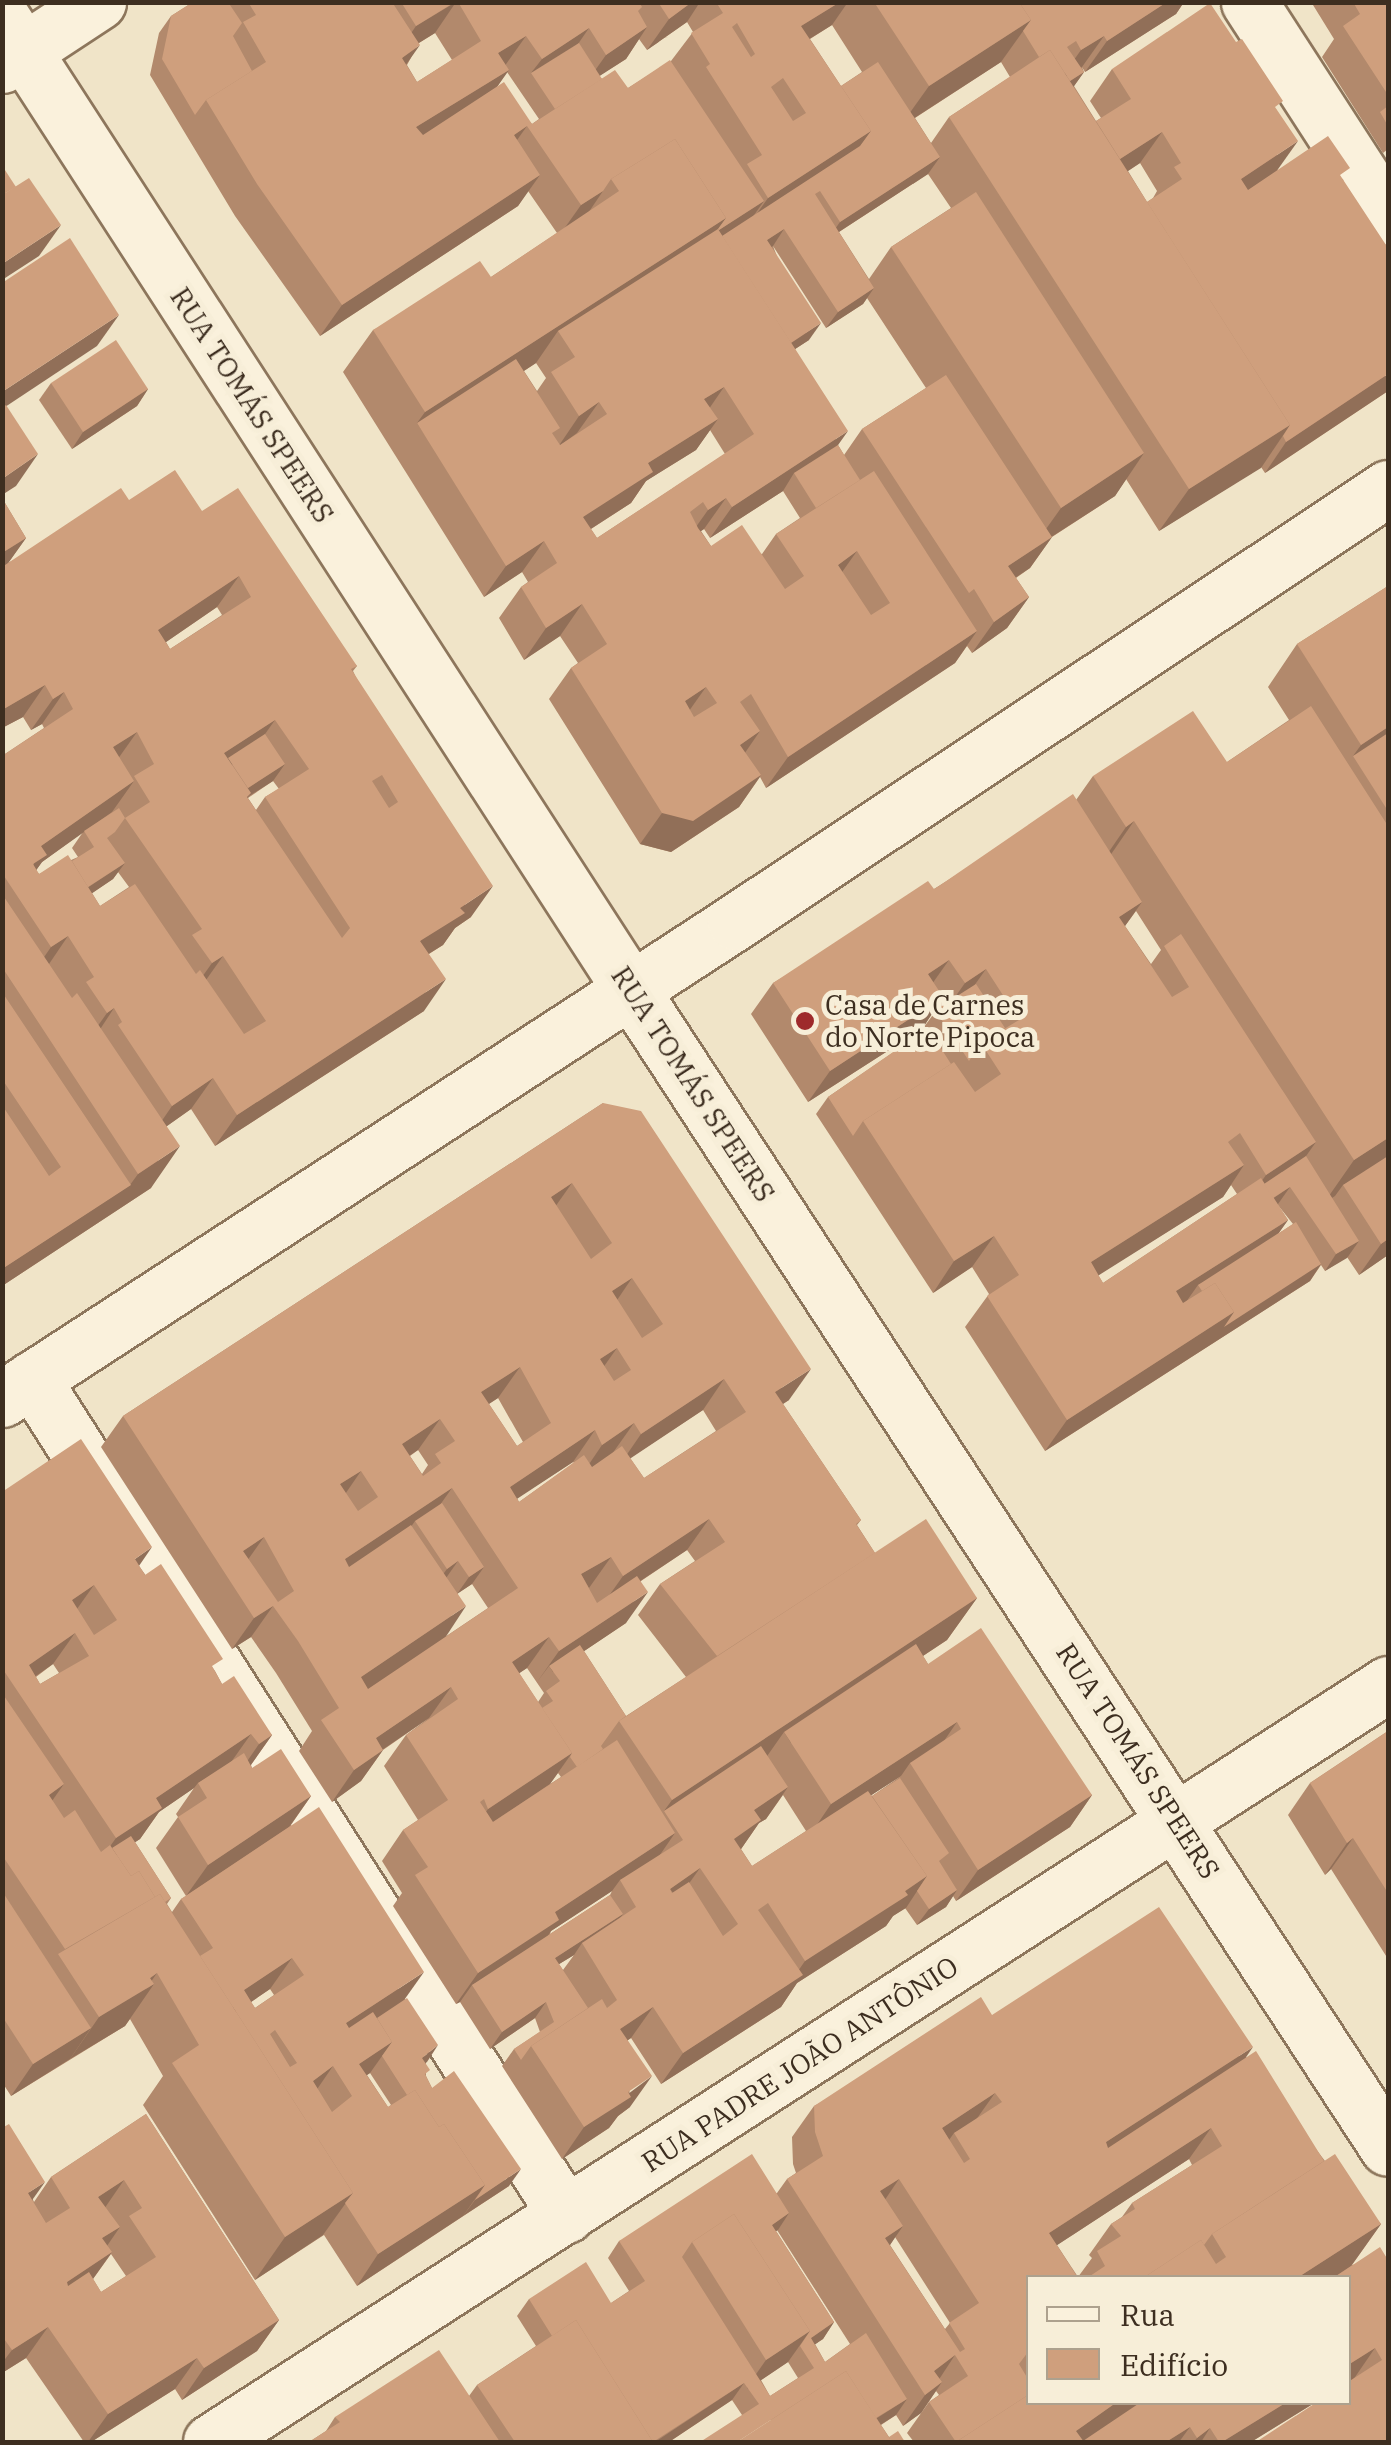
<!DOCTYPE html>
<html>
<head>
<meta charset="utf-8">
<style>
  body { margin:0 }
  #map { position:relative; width:1391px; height:2445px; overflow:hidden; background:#f0e4c8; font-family:"IBM Plex Serif",serif }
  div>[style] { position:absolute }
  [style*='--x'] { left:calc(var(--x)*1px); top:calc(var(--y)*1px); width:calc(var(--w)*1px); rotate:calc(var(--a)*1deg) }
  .roads { filter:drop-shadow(2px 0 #8d765c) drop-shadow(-2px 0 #8d765c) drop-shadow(0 2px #8d765c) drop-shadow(0 -2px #8d765c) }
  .street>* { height:55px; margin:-27.5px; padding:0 27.5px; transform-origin:27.5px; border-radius:27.5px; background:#faf1dc }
  .secondary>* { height:55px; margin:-27.5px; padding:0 27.5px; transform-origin:27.5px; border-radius:27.5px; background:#faf1dc }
  .wall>* { inset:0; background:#b2896c }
  .shaded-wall>* { inset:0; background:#916f58 }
  .building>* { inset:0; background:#cf9f7d }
  .dots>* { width:28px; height:28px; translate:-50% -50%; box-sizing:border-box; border:5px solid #f7eed8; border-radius:50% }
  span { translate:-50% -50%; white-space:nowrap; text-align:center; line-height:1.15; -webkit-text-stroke:10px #f7eed8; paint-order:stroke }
  .street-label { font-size:28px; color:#3d2e20 }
  .poi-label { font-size:28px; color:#3d2e20 }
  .left { translate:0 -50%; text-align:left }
  .frame { position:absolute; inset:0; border:5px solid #3d2e20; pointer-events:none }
  .legend { position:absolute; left:1026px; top:2275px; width:325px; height:130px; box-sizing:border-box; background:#f7eed8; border:2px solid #ada18e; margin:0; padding:12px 18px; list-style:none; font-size:30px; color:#3d2e20 }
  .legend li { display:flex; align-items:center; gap:20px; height:50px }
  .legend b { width:50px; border:2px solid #ada18e }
</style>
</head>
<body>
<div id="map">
  <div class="roads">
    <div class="street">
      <div style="--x:1249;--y:2;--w:256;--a:57.1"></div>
      <div style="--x:2;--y:18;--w:1158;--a:57.09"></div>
      <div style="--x:631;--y:990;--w:1383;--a:56.83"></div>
      <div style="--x:2;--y:65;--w:115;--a:-33.3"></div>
      <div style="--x:32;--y:1379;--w:992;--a:57.43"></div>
      <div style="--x:211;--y:2442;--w:1400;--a:-32.78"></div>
    </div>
    <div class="secondary">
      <div style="--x:2;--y:1399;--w:875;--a:-33.05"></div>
      <div style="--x:735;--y:922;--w:784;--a:-33.61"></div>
    </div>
  </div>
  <div class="wall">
    <div style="clip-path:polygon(evenodd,193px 2px,1184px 2px,1176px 14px,1085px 72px,1082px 67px,1084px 72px,1074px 86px,1096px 121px,1101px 118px,1090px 101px,1112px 69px,1277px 110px,1277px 170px,1343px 179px,1388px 391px,1265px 473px,1261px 467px,1159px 531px,1126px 479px,1115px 496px,1052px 537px,1030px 568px,1016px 578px,1029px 597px,1007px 628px,972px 653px,967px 646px,955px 663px,766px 788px,760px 777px,739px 807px,671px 852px,640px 844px,549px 699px,571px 668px,578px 663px,560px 636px,524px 660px,499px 618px,521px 587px,528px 582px,522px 572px,484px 597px,343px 372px,373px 330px,491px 277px,557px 233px,528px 191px,518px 206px,320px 336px,235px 216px,150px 75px,159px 33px,171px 16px,193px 2px,687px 22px,693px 32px,671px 61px,628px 88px,602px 79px,599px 76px,626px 59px,639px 39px,647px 50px,687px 22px,193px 2px,832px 25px,862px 72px,841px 86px,810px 39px,832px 25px,193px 2px,435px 33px,452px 60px,417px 82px,407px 65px,419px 43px,435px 33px,193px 2px,1001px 62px,1010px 77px,949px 117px,931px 143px,915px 118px,1001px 62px,193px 2px,507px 72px,539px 119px,532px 124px,497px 87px,507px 72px,193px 2px,1140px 163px,1157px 191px,1153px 198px,1147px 202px,1128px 171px,1140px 163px,193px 2px,928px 174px,951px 208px,891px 247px,869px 279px,839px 232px,928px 174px,193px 2px,773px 246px,826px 328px,863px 304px,867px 298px,926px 388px,862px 429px,844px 455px,838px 445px,795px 349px,809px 340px,773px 246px,193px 2px,536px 363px,546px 378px,537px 391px,524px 371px,536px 363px,193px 2px,710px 430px,725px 454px,597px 538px,591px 529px,631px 503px,646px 481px,696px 450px,710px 430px,193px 2px,783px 491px,800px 518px,776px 534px,762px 554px,711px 546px,701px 531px,704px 529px,710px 538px,783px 491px)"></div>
    <div style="clip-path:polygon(1315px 2px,1388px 2px,1388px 149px,1383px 153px,1322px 57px,1334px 39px,1313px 5px)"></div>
    <div style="clip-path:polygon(51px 383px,148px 389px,137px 406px,72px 449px,39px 400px)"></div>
    <div style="clip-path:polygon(evenodd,2px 498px,26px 538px,8px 563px,129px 500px,202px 511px,357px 666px,353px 671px,471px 917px,455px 928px,443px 945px,429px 954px,424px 1011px,215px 1146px,191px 1109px,167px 1126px,151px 1188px,2px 1286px,2px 751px,5px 754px,44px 728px,42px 724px,31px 730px,23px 717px,2px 728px,2px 498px,217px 607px,222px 615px,170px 649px,166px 642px,217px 607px,2px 498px,273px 781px,279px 789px,265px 797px,256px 810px,248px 798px,273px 781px,2px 498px,83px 832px,72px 848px,78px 857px,39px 874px,36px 870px,42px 862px,83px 832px,2px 498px,118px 872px,129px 887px,100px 906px,92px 893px,113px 879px,118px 872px)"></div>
    <div style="clip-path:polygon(evenodd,1388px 586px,1388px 1255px,1359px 1275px,1347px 1257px,1325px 1271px,1321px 1265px,1310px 1281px,1045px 1451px,965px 1327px,989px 1294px,972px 1267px,933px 1293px,816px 1114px,828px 1097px,926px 1030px,924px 1027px,938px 1008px,937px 1006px,922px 1029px,808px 1102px,751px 1014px,773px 983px,934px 889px,1076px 800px,1093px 776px,1227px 762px,1289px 720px,1268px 687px,1297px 644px,1388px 586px,1136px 911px,1161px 950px,1151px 964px,1125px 926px,1136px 911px,1388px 586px,1231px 1185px,1237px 1194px,1103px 1283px,1098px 1275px,1223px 1197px,1231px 1185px,1388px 586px,1277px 1204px,1293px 1224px,1278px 1234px,1288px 1220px,1277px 1204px)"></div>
    <div style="clip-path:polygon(evenodd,603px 1103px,789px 1400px,783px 1404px,861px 1520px,857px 1525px,875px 1553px,977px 1598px,947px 1640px,923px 1656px,928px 1664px,1092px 1795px,1070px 1827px,956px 1901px,953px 1896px,946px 1907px,917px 1925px,905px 1908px,893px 1916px,886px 1926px,797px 1983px,781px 2007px,661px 2084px,631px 2038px,628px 2040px,630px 2107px,618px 2116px,609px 2128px,562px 2159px,502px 2066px,514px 2049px,540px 2032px,535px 2018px,490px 2049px,460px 2002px,456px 2004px,393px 1906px,402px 1893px,382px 1861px,403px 1830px,418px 1820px,384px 1766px,406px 1735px,429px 1718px,383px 1750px,361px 1781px,332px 1802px,299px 1751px,312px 1731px,276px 1673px,251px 1637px,232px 1649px,101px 1447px,123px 1416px,603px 1103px,498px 1398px,523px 1442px,517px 1446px,489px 1404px,498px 1398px,603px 1103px,703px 1410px,716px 1431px,644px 1478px,630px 1458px,703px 1410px,603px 1103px,418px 1450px,428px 1465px,422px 1474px,410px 1456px,418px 1450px,603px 1103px,573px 1462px,574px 1463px,519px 1502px,517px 1498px,573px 1462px,603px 1103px,687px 1550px,695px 1561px,660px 1584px,638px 1615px,686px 1677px,626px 1716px,584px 1651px,626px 1623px,641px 1581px,687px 1550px,603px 1103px,472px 1584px,488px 1608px,445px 1637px,458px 1593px,472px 1584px,603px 1103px,527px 1668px,544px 1693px,538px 1702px,519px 1673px,527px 1668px,603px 1103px,558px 1773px,561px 1777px,550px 1784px,558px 1773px,603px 1103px,901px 1776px,872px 1796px,871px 1795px,901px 1776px,603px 1103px,783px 1795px,806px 1831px,752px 1866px,741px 1849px,759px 1823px,766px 1819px,783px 1795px,603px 1103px,612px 1891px,610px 1895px,550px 1934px,551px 1931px,612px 1891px,603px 1103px,574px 1955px,563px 1970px,559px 1964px,574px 1955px)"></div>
    <div style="clip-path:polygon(evenodd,2px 1492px,139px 1566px,215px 1671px,222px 1684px,272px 1735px,251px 1765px,252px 1768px,311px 1796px,291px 1825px,405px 1999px,426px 2063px,426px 2076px,432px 2088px,509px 2186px,357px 2286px,324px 2235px,255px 2280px,143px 2105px,163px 2076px,130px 2019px,125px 2026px,11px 2096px,2px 2082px,2px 1492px,53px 1664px,59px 1673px,40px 1684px,36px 1677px,53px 1664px,2px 1492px,194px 1788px,176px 1814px,178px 1817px,156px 1848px,186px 1896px,181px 1899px,172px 1912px,167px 1904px,171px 1898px,135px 1842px,140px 1839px,159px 1812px,194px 1788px,2px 1492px,270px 1989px,274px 1995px,255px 2008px,251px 2002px,270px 1989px,2px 1492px,370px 2073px,391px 2105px,388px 2107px,367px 2075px,370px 2073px)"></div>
    <div style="clip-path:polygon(1388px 1731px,1388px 1959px,1331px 1869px,1325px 1875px,1288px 1815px,1310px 1783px)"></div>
    <div style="clip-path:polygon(evenodd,992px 2015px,1246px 2057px,1325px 2161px,1381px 2224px,1352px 2265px,1388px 2260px,1388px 2442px,1317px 2402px,1348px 2278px,1028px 2278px,1028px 2402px,1316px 2402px,1251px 2442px,914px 2442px,907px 2433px,929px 2402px,939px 2395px,936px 2391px,921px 2413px,903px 2426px,896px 2415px,881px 2425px,889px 2437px,905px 2442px,742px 2415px,732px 2400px,669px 2442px,309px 2442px,326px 2431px,335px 2417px,469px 2396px,477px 2385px,536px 2346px,517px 2316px,529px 2299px,611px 2303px,629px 2291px,608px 2258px,619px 2241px,777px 2193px,787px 2179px,796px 2173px,793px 2164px,792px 2137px,814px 2106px,992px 2015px,1189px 2159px,1192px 2165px,1132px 2203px,1122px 2217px,1111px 2224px,1089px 2255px,1092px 2258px,1078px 2277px,1057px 2245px,1189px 2159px,992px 2015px,777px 2230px,850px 2344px,825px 2362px,815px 2344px,823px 2339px,834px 2322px,776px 2231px,777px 2230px,992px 2015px,895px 2237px,950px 2323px,945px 2329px,890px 2245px,895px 2237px,992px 2015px,788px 2362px,798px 2378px,770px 2396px,761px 2380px,788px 2362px)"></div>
    <div style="clip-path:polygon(evenodd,146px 2114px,279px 2320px,257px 2351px,182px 2400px,175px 2389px,91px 2442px,84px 2442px,26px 2358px,2px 2373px,2px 2128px,34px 2202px,51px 2177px,146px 2114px,111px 2254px,126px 2276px,101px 2292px,93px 2279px,111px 2254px)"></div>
  </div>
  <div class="shaded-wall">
    <div style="clip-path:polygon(456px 2px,435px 33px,394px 58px,416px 26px)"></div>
    <div style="clip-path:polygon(692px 2px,700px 2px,687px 22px,647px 50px,669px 19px)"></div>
    <div style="clip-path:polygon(840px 2px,848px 2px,832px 25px,780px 57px,801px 26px)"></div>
    <div style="clip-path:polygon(1167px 2px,1184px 2px,1176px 14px,1085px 72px,1107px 41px)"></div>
    <div style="clip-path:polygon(1031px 20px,1001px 62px,899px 128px,929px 86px)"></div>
    <div style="clip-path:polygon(647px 27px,626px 59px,584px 86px,606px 55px)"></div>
    <div style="clip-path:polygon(589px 28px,567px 60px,531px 73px,542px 59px)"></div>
    <div style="clip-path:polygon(526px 36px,504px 67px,498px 53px)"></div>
    <div style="clip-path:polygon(1104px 36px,1082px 67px,1059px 81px,1081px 50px)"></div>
    <div style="clip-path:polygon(420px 45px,398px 76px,402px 58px)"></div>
    <div style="clip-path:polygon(509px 70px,487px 101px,394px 159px,416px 127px)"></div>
    <div style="clip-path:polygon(1084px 72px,1062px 103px,1059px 88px)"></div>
    <div style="clip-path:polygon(527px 126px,505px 157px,514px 135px)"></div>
    <div style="clip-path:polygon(871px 131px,849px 163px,746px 229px,768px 198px)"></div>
    <div style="clip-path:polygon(1162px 132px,1140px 163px,1087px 198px,1109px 166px)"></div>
    <div style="clip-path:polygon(1298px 141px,1276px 172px,1219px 210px,1241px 179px)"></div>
    <div style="clip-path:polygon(940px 157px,928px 174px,828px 239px,840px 222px)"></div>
    <div style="clip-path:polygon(540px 175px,518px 206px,320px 336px,342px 305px)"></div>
    <div style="clip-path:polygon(603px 191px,582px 222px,559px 236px,581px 205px)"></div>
    <div style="clip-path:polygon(764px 201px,742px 232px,713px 251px,719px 230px)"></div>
    <div style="clip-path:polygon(726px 218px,696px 260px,558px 331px,536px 363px,425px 435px,417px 423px,425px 412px)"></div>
    <div style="clip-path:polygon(61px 225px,39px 256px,2px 280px,2px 264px)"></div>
    <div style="clip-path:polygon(784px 229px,773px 246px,756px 257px,767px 240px)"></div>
    <div style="clip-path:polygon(874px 288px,863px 304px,826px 328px,838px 312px)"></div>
    <div style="clip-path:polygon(119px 315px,97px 346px,2px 409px,2px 392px)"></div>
    <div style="clip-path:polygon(821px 323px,809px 340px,766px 368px,777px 351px)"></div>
    <div style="clip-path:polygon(1388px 374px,1388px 391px,1265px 473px,1286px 442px)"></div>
    <div style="clip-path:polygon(724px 387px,702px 419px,704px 399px)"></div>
    <div style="clip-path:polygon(148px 389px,137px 406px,72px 449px,83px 432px)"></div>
    <div style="clip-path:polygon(599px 402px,577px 433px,558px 447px,579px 416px)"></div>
    <div style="clip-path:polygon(718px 419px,696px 450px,646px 481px,631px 503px,561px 548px,583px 517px,648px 463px)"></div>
    <div style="clip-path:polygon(1290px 425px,1261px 468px,1159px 531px,1189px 489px)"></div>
    <div style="clip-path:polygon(848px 431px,826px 462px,794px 473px,783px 491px,710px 538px,732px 507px)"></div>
    <div style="clip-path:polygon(1144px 453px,1115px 496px,1031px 550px,1061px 508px)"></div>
    <div style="clip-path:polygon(38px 454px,16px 486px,2px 495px,2px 479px)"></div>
    <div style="clip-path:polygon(726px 498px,704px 529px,686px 541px,708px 510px)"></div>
    <div style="clip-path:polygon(1052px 537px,1030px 568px,986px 597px,1008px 566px)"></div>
    <div style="clip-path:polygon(26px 538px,4px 569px,2px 570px,2px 553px)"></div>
    <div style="clip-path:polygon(544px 541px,522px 572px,484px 597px,506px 566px)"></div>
    <div style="clip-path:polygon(857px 551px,835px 582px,838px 565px)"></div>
    <div style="clip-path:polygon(239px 576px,217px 607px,137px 662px,158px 630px)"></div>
    <div style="clip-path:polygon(1029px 597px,1007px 628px,972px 653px,994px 622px)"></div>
    <div style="clip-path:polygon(582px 604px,560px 636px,524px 660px,546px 628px)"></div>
    <div style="clip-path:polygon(977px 631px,955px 663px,766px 788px,788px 757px)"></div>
    <div style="clip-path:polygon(45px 685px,23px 717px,2px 728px,2px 710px)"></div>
    <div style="clip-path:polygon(706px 687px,684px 718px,685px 701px)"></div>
    <div style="clip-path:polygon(64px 692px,42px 724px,31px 730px,53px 699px)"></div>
    <div style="clip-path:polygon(275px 720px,253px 751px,218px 774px,224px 753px)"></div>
    <div style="clip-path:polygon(1388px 727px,1388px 750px,1353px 756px,1361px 745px)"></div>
    <div style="clip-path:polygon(760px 731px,738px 763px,740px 745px)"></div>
    <div style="clip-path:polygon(137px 732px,115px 763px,113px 747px)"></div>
    <div style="clip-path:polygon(285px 764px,273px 781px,249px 796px,229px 824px,234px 797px)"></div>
    <div style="clip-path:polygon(761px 775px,739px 807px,671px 852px,640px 844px,662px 813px)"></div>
    <div style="clip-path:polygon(134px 781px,112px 812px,42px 862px,25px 886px,41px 846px)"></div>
    <div style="clip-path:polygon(1134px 821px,1105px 863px,1097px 869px,1126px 827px)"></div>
    <div style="clip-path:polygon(125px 863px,113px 879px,63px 913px,75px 896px)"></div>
    <div style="clip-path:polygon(493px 886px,471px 917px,455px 928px,443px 945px,399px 972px,420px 941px,460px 908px)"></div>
    <div style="clip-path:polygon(1142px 902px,1120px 933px,1119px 917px)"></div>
    <div style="clip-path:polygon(68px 936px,47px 967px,29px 979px,51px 947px)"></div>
    <div style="clip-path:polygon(223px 956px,201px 987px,190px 994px,212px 963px)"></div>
    <div style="clip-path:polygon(949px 960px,927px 991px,928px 974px)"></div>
    <div style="clip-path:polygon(986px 969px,964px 1000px,943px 1014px,965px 983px)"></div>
    <div style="clip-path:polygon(446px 979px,424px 1011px,215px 1146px,237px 1115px)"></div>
    <div style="clip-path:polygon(943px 997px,922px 1029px,808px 1102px,830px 1071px)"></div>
    <div style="clip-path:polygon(114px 1008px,93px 1040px,85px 1044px,107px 1013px)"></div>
    <div style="clip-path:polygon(213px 1078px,191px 1109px,150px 1138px,172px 1106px)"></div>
    <div style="clip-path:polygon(1388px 1138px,1388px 1162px,1343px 1185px,1335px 1196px,1324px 1203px,1354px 1160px)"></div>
    <div style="clip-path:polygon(1316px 1142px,1294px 1173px,1252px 1195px,1266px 1175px)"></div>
    <div style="clip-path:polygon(180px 1146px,151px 1188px,2px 1286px,2px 1269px,130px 1185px,138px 1174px)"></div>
    <div style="clip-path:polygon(1244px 1165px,1223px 1197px,1069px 1294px,1091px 1262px)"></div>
    <div style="clip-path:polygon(572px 1183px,550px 1214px,551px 1197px)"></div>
    <div style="clip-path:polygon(1290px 1187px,1278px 1204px,1248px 1223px,1260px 1207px)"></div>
    <div style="clip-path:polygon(1288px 1220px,1266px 1251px,1198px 1285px,1186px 1302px,1154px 1323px,1176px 1291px)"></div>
    <div style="clip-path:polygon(994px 1236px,972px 1267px,933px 1293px,954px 1261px)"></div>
    <div style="clip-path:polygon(1388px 1239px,1388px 1255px,1359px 1275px,1381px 1244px)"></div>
    <div style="clip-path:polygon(1359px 1241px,1347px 1258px,1325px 1271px,1336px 1254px)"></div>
    <div style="clip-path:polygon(1321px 1264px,1310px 1281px,1045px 1451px,1067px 1420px,1234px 1312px)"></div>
    <div style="clip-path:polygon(632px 1278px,611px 1309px,612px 1291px)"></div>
    <div style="clip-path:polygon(617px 1348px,595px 1379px,600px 1359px)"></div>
    <div style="clip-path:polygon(520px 1367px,498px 1398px,459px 1423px,481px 1392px)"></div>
    <div style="clip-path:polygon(811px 1369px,789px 1400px,753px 1423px,775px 1392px)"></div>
    <div style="clip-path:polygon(724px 1379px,703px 1410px,619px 1466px,641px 1434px)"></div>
    <div style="clip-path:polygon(440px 1419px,418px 1450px,380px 1475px,402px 1444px)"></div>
    <div style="clip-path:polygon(634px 1423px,612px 1454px,581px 1476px,602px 1445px)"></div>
    <div style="clip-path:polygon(595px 1430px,573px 1462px,488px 1518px,510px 1487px)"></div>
    <div style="clip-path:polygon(361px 1471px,339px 1503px,340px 1484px)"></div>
    <div style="clip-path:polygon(452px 1488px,430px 1519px,415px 1521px,404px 1537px,324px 1590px,345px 1559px)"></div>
    <div style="clip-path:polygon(709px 1519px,687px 1550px,601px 1607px,623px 1576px)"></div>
    <div style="clip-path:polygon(264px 1537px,242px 1568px,243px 1551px)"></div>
    <div style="clip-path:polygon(152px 1547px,130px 1579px,135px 1559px)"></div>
    <div style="clip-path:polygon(611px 1557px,589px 1588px,581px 1574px)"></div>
    <div style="clip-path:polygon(458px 1561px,446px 1578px,435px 1585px,447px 1569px)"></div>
    <div style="clip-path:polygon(484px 1567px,472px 1584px,457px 1594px,469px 1577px)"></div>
    <div style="clip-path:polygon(94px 1585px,72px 1616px,72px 1600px)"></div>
    <div style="clip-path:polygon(648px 1592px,626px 1623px,553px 1672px,549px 1666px,537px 1682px,559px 1651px)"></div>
    <div style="clip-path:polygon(977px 1598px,947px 1640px,791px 1743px,784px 1732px,763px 1762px,664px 1811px,672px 1800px)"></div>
    <div style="clip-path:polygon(273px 1606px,251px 1637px,232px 1649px,254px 1618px)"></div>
    <div style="clip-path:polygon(466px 1606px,445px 1638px,339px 1709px,361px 1677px)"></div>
    <div style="clip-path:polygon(75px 1633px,53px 1664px,17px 1689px,29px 1665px)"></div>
    <div style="clip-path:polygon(549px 1637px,527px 1668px,490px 1693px,512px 1662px)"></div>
    <div style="clip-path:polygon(451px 1687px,429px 1718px,354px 1769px,376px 1738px)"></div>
    <div style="clip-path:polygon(957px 1722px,935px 1754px,910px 1763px,901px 1776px,810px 1835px,831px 1804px)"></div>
    <div style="clip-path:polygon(251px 1734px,229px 1765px,198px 1783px,194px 1788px,159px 1812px,140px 1839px,110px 1859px,106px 1852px,116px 1838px,156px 1798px)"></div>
    <div style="clip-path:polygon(272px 1735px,250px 1766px,237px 1776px,259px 1744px)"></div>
    <div style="clip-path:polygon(383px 1750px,361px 1781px,332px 1802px,354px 1770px)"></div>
    <div style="clip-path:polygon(572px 1753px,550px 1784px,466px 1840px,488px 1809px)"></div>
    <div style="clip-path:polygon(64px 1784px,42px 1815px,49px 1795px)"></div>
    <div style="clip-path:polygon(788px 1787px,766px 1819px,759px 1823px,739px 1852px,712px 1870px,754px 1810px)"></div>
    <div style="clip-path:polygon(1092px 1795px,1070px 1827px,956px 1901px,978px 1870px)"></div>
    <div style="clip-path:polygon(311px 1796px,289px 1827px,186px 1896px,208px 1865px)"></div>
    <div style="clip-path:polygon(675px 1833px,653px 1865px,620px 1880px,612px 1891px,551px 1931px,538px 1951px,472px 1985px,460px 2002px,456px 2004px,478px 1973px,555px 1912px)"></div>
    <div style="clip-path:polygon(1353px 1838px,1331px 1869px,1325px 1875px,1347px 1843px)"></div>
    <div style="clip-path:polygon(700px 1868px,678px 1899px,670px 1889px)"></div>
    <div style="clip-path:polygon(927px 1876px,906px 1908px,893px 1916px,886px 1926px,797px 1983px,781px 2007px,661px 2084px,683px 2053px,789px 1984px,805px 1961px)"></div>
    <div style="clip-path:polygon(957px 1890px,946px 1907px,917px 1925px,929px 1909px)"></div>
    <div style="clip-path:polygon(623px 1914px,611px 1931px,582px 1943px,574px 1955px,543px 1974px,555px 1958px)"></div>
    <div style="clip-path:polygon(292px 1958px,270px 1989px,226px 2019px,244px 1990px)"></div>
    <div style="clip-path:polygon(424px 1972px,402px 2003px,324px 2054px,346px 2023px)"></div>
    <div style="clip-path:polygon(157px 1973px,146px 1989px,154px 1984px,125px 2026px,70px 2059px,99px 2017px)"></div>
    <div style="clip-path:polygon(546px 2002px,535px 2018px,490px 2049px,502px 2032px)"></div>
    <div style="clip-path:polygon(653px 2007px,631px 2038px,598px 2060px,620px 2029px)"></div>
    <div style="clip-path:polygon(91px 2028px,70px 2059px,11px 2096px,33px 2064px)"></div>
    <div style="clip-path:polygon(392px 2042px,370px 2073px,347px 2088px,359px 2064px)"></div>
    <div style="clip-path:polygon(438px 2045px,427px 2062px,411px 2074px,422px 2058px)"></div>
    <div style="clip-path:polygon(1253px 2047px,1231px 2079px,1084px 2173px,1106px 2142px)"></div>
    <div style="clip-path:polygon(333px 2066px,311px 2098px,313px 2081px)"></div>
    <div style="clip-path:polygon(652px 2076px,630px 2107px,618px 2116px,609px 2128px,562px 2159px,584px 2127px)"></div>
    <div style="clip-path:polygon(995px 2093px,973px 2124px,954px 2133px,949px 2140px,942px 2128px)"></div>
    <div style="clip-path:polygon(1211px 2128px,1189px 2159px,1028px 2264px,1049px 2233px)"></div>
    <div style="clip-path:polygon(521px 2169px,509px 2186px,463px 2216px,475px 2200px)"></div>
    <div style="clip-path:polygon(899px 2179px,878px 2210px,880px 2191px)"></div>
    <div style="clip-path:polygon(124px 2180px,102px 2212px,98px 2197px)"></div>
    <div style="clip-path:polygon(45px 2182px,23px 2213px,28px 2193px)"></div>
    <div style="clip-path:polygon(485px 2185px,463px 2216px,357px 2286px,378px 2254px)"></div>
    <div style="clip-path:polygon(353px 2193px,323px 2235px,255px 2280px,285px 2237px)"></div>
    <div style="clip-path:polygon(789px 2213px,778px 2230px,760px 2241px,772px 2225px)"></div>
    <div style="clip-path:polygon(1381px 2224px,1351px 2266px,1333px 2278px,1297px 2278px)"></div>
    <div style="clip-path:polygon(903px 2226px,881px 2258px,885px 2238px)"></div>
    <div style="clip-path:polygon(120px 2227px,98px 2259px,102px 2238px)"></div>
    <div style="clip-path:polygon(112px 2252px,90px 2283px,45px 2313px,67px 2282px)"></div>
    <div style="clip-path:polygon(279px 2320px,257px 2351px,182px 2400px,204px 2368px)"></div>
    <div style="clip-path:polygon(834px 2322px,823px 2339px,804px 2352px,811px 2338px)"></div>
    <div style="clip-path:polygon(48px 2327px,26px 2358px,2px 2373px,2px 2363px,12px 2350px)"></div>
    <div style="clip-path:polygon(810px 2331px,788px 2362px,748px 2389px,747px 2387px,766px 2360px)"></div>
    <div style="clip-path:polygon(1375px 2348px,1353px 2380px,1348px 2382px,1348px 2365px)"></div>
    <div style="clip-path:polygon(955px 2355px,934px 2387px,934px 2371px)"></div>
    <div style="clip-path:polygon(197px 2358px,175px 2389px,91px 2442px,88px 2442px,108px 2414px)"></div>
    <div style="clip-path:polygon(942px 2382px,921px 2413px,903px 2426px,925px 2395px)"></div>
    <div style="clip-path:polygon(744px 2383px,732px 2400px,669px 2442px,655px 2442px)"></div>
    <div style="clip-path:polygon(907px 2399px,896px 2415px,853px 2442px,852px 2434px)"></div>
    <div style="clip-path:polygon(1117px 2402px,1148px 2402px,1091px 2442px,1068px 2442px,1076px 2431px)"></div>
    <div style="clip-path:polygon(1287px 2402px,1316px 2402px,1251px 2442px,1222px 2442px)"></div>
    <div style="clip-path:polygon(1190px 2427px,1179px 2442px,1166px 2442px)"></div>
    <div style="clip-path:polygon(1210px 2428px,1201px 2442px,1194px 2442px,1197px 2438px)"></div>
  </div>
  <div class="building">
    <div style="clip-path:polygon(193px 2px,228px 2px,242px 23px,233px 36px,252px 71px,206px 100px,195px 115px,162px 59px,171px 16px)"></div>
    <div style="clip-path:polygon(248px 2px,392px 2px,420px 45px,402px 58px,417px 82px,481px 41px,458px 2px,639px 2px,642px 7px,638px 11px,647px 27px,606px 55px,589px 28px,542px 59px,526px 36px,498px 53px,509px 70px,416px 127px,423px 135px,504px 82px,532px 124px,615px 70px,628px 88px,670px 60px,764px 201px,719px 230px,718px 229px,726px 218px,675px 139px,611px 179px,603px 191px,581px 205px,527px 126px,514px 135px,540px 175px,342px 305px,257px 184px,206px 100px,266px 62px,243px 22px,256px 15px)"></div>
    <div style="clip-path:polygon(401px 2px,455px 2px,416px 26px)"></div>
    <div style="clip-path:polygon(658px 2px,692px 2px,669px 19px)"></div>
    <div style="clip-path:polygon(evenodd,716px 2px,840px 2px,801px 26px,871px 131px,768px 198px,747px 164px,762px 155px,706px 67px,710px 64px,691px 33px,723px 13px,716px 2px,737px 23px,755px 54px,751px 57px,732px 27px,737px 23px,716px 2px,783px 78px,806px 113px,793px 121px,771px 87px,783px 78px)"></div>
    <div style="clip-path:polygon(874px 2px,1019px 2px,1031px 20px,929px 86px)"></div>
    <div style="clip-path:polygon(1019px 2px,1167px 2px,1107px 41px,1104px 36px,1081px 50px,1076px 41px,1067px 47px,1084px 72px,1070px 81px,1050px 50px,1039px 57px,1023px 31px,1031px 20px)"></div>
    <div style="clip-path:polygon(1353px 2px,1388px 2px,1388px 95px,1343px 26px,1360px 14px)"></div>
    <div style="clip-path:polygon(1210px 3px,1236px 42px,1242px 39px,1283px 101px,1275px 107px,1298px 141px,1241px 179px,1248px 190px,1328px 136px,1350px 168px,1340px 175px,1388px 248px,1388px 374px,1286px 442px,1283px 436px,1290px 425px,1147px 202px,1182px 179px,1174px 167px,1181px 163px,1162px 132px,1120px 159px,1096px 121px,1131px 99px,1112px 69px)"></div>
    <div style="clip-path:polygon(579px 43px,602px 79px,555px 109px,531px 73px)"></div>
    <div style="clip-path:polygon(1050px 50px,1290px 425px,1189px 489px,949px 117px)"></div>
    <div style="clip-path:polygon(878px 62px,940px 157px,840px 222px,820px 191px,815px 194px,874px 288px,838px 312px,784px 229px,767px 240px,821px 323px,791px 343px,722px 236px,860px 146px,871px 131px,841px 86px)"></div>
    <div style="clip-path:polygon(1388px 106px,1388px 126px,1380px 112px)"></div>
    <div style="clip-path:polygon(675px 139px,726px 218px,425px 412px,373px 330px,480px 261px,491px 277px,619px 191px,611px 179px)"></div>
    <div style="clip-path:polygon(3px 167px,16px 187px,2px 195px,2px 168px)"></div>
    <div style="clip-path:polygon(29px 178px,61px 225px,2px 264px,2px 195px)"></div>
    <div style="clip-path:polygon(976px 192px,1144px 453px,1061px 508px,891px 247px)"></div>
    <div style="clip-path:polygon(evenodd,718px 229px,848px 431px,732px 507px,726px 498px,708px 510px,703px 502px,690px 512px,698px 528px,711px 546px,742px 525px,785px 589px,804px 576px,776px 534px,874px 471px,977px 631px,788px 757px,751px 694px,740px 702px,760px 731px,740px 745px,761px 775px,693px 821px,662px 813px,571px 668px,607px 644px,582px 604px,546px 628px,521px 587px,557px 563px,544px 541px,506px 566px,417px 423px,516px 359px,560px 428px,552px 433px,560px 445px,607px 414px,599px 402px,579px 416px,551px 372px,575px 357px,558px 331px,718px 229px,724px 387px,754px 434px,597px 538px,583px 517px,653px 472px,648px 463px,718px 419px,704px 399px,724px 387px,718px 229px,857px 551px,890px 603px,871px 615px,838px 565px,857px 551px,718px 229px,706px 687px,717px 703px,694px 717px,685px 701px,706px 687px)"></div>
    <div style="clip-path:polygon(70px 238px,119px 315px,2px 392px,2px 283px)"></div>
    <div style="clip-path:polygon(116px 340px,148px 389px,83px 432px,51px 383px)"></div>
    <div style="clip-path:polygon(946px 375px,1052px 537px,1008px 566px,1029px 597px,994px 622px,974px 589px,969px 593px,862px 429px)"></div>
    <div style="clip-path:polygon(6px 405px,38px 454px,2px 479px,2px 408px)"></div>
    <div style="clip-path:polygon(838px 445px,860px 480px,816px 508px,794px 473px)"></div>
    <div style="clip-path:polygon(evenodd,175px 470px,202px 511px,238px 488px,357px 666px,351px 669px,493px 886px,460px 908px,465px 913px,420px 941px,446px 979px,237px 1115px,213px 1078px,172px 1106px,118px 1025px,122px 1022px,114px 1008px,107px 1013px,86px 982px,94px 977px,68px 936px,51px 947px,2px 873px,2px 751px,5px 754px,73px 709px,64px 692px,53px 699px,45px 685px,2px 710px,2px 567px,121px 488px,129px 500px,175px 470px,239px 576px,251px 597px,170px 649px,158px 630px,239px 576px,175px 470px,275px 720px,309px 769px,265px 797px,350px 928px,342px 938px,247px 797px,251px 793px,224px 753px,275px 720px,175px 470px,137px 732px,154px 764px,134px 776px,150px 802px,125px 818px,202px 929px,192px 935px,212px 963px,223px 956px,266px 1021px,244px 1034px,200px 970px,196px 974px,135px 884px,100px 906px,68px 855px,39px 874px,33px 864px,47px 855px,41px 846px,134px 781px,113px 747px,137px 732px,175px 470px,382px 775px,398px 802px,389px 808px,372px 781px,382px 775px)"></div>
    <div style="clip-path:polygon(2px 498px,26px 538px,2px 553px)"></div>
    <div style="clip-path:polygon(1388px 586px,1388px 727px,1361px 745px,1297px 644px)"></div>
    <div style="clip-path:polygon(1311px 706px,1388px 826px,1388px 1138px,1354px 1160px,1134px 821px,1126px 827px,1093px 776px,1193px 711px,1227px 762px)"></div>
    <div style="clip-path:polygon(1388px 733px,1388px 811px,1353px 756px)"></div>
    <div style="clip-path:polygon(265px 734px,285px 764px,248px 788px,228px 758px)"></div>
    <div style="clip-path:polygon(1073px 794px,1142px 902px,1119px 917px,1172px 997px,1189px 987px,1164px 946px,1181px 934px,1316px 1142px,1266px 1175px,1240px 1133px,1228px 1142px,1244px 1165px,1091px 1262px,1103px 1283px,1261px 1178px,1288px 1220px,1176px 1291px,1183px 1303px,1215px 1283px,1234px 1312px,1067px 1420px,987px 1296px,1019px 1275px,994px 1236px,954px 1261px,863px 1121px,954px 1062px,975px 1092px,1001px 1074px,981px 1043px,1019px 1020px,986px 969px,965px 983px,949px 960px,928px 974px,943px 997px,830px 1071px,773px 983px,928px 881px,934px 889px,939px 886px)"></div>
    <div style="clip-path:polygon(119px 808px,125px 818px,115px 832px,107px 838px,125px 863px,88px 887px,72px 861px,94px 847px,84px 831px)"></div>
    <div style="clip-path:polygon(2px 894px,72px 998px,77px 993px,180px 1146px,138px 1174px,2px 967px)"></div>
    <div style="clip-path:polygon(976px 984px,1005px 1028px,981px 1043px,969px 1061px,935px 1010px)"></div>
    <div style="clip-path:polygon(2px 992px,131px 1185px,2px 1269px,2px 1105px,49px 1176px,61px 1167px,2px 1079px)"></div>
    <div style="clip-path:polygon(928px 1028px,951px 1064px,863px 1121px,853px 1136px,828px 1097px)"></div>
    <div style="clip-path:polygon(evenodd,603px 1103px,641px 1111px,811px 1369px,775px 1392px,861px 1520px,856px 1524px,875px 1553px,717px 1656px,660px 1584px,725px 1542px,709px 1519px,623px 1576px,611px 1557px,581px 1574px,597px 1603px,637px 1576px,648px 1592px,559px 1651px,549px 1637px,512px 1662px,572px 1753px,488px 1809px,484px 1799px,480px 1802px,493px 1822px,617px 1740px,675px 1833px,555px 1912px,559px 1920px,478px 1973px,415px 1875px,428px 1867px,403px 1830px,448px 1800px,406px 1735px,458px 1699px,451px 1687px,376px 1738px,383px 1750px,354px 1770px,321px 1720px,339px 1708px,298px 1641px,273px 1606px,254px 1618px,123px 1416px,603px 1103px,572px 1183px,612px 1243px,591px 1259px,551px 1197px,572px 1183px,603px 1103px,632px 1278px,663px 1324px,642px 1338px,612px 1291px,632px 1278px,603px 1103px,617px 1348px,631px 1370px,614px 1381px,600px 1359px,617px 1348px,603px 1103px,520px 1367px,551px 1423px,517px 1446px,481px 1392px,520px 1367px,603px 1103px,724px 1379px,746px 1412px,644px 1478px,622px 1446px,592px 1467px,584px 1455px,519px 1502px,510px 1487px,595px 1430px,602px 1445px,634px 1423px,641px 1434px,724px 1379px,603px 1103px,440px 1419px,455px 1441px,435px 1454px,441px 1463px,423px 1476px,402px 1444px,440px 1419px,603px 1103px,361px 1471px,378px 1497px,358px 1511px,340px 1484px,361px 1471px,603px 1103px,452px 1488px,518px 1588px,368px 1689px,361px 1677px,466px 1606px,411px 1525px,349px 1567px,345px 1559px,452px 1488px,603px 1103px,264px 1537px,294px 1591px,278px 1602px,243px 1551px,264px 1537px)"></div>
    <div style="clip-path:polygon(1306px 1156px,1359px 1241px,1336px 1254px,1290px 1187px,1273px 1198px,1264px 1184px)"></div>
    <div style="clip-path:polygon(1388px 1156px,1388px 1239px,1381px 1244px,1343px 1185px)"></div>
    <div style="clip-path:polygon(1296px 1222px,1321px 1264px,1224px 1327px,1234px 1312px,1215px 1283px,1202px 1291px,1198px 1285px)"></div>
    <div style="clip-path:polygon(evenodd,81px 1439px,152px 1547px,135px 1559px,145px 1575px,161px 1564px,223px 1659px,212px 1666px,222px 1684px,234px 1676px,272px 1735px,259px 1744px,251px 1734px,156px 1798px,162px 1808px,116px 1838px,2px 1668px,2px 1492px,81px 1439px,94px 1585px,117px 1620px,94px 1635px,72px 1600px,94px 1585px,81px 1439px,75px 1633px,89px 1656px,40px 1684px,29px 1665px,75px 1633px)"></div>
    <div style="clip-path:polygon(442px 1503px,484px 1567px,469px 1577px,458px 1561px,447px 1569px,415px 1521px)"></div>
    <div style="clip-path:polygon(926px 1519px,977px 1598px,672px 1800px,619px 1721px)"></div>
    <div style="clip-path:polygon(981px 1628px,1092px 1795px,978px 1870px,910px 1763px,961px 1729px,957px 1722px,831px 1804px,784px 1732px,916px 1644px,928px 1664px)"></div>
    <div style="clip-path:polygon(580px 1645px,626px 1716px,619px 1721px,601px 1746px,603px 1749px,577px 1767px,570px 1757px,572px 1753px,542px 1708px,553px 1701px,546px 1691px,560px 1681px,549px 1666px)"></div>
    <div style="clip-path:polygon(2px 1693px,64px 1784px,49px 1795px,64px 1818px,75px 1810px,101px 1852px,110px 1845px,131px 1876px,139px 1871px,155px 1897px,65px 1949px,2px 1855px)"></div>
    <div style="clip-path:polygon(1388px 1731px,1388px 1893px,1353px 1838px,1347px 1843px,1310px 1783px)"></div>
    <div style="clip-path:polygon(evenodd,761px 1746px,788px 1787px,754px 1810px,761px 1820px,734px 1839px,752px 1866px,868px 1791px,927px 1876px,905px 1891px,908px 1895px,805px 1961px,768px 1903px,758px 1910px,803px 1975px,683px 2053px,653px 2007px,620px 2029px,652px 2076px,628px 2092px,631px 2097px,584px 2127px,531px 2046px,602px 1999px,607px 2008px,617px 2000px,582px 1943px,636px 1907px,620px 1880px,683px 1840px,664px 1811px,761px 1746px,700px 1868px,738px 1924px,723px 1936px,689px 1882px,672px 1893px,670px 1889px,700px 1868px)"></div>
    <div style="clip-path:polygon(281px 1749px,311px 1796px,208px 1865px,178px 1817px,207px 1798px,198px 1783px,244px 1753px,252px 1768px)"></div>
    <div style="clip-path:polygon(900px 1778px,949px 1853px,939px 1861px,957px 1890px,929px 1909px,917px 1891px,927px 1876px,872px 1796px)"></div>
    <div style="clip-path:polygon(evenodd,319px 1807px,424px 1972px,346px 2023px,349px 2028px,373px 2012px,392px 2042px,359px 2064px,388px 2107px,415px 2090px,439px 2127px,444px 2124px,485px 2185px,378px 2254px,345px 2203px,353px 2193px,200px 1956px,213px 1948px,181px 1899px,319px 1807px,292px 1958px,304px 1975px,255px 2008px,244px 1990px,292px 1958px,319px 1807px,275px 2030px,297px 2063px,290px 2067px,270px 2034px,275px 2030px,319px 1807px,333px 2066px,352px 2096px,332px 2112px,313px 2081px,333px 2066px)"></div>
    <div style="clip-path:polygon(131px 1836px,171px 1898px,165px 1902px,160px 1894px,155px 1897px,139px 1871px,131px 1876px,112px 1848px)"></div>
    <div style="clip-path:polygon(2px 1891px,91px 2028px,33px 2064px,2px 2016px)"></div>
    <div style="clip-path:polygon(160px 1894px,353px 2193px,285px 2237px,172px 2063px,199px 2045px,157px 1973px,150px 1978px,154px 1984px,99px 2017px,58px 1954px)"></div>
    <div style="clip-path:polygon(610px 1895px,623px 1914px,555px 1958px,588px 2008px,531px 2046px,521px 2060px,514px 2049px,554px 2022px,546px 2002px,502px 2032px,472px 1985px)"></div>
    <div style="clip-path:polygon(evenodd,1159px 1907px,1253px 2047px,1106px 2142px,1108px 2148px,1256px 2051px,1324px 2161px,1212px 2234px,1204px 2245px,1201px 2240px,1143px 2278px,1087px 2278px,1105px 2266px,1097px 2251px,1121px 2236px,1111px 2224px,1135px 2209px,1132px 2203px,1222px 2146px,1211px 2128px,1049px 2233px,1078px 2278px,1028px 2278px,1028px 2352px,1019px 2364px,1028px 2379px,1028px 2395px,956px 2442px,929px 2402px,968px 2376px,955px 2355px,934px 2371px,942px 2382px,925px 2395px,787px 2179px,823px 2156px,815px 2132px,814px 2106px,981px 1997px,992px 2015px,1159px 1907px,995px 2093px,1002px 2102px,954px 2133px,970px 2159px,964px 2163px,942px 2128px,995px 2093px,1159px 1907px,899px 2179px,979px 2303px,949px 2323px,965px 2349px,960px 2352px,885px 2238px,903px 2226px,880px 2191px,899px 2179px)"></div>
    <div style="clip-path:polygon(407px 1998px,438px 2045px,422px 2058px,430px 2070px,425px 2074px,432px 2088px,454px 2071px,521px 2169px,475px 2200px,485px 2185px,444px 2124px,439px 2127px,415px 2090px,407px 2095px,382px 2056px,392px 2042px,377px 2018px)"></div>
    <div style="clip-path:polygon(evenodd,146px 2114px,279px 2320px,204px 2368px,197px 2358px,108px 2414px,48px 2327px,12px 2350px,2px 2336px,2px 2210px,4px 2208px,2px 2206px,2px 2128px,9px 2124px,45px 2182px,28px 2193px,46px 2223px,70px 2208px,51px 2177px,146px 2114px,124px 2180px,142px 2208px,129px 2216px,156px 2257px,101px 2292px,89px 2272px,68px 2286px,67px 2282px,112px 2252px,102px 2238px,120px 2227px,98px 2197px,124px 2180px)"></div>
    <div style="clip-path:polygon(evenodd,752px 2154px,789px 2213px,772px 2225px,834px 2322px,811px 2338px,825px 2362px,866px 2333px,907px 2399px,876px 2418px,846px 2371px,737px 2442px,700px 2442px,759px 2404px,744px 2383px,653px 2442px,576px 2320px,552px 2336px,529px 2299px,586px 2262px,611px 2303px,645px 2281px,619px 2241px,752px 2154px,734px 2214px,810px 2331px,800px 2346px,814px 2368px,770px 2396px,682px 2257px,692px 2242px,734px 2214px)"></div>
    <div style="clip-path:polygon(1335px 2154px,1381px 2224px,1297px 2278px,1143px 2278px,1201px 2240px,1216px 2264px,1226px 2257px,1212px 2234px)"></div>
    <div style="clip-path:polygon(734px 2214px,810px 2331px,766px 2360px,692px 2242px)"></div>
    <div style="clip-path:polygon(1380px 2247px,1388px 2260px,1388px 2442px,1256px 2442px,1317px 2402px,1348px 2402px,1348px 2382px,1382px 2360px,1375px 2348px,1348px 2365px,1348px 2278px,1333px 2278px)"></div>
    <div style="clip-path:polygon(576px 2320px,653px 2442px,515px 2442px,477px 2385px)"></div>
    <div style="clip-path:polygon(439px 2350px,500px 2442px,309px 2442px,340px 2422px,335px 2417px)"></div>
    <div style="clip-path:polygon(846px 2371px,892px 2442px,737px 2442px)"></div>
    <div style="clip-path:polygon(1028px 2395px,1028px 2402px,1117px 2402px,1076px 2431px,1084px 2442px,956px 2442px)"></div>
    <div style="clip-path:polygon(1141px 2402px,1287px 2402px,1222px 2442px,1219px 2442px,1210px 2428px,1197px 2438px,1190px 2427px,1166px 2442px,1084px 2442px,1083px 2441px)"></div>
    <div style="clip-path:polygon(898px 2431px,905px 2442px,892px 2442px,889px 2437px)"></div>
  </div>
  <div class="dots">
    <div style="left:805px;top:1021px;background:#9e2a2b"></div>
  </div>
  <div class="street-label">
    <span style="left:252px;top:405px;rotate:57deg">RUA TOMÁS SPEERS</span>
    <span style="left:693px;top:1084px;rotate:57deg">RUA TOMÁS SPEERS</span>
    <span style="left:1138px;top:1761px;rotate:57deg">RUA TOMÁS SPEERS</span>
    <span style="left:800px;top:2064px;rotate:-33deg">RUA PADRE JOÃO ANTÔNIO</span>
  </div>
  <div class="poi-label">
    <span class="left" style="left:825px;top:1021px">Casa de Carnes<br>do Norte Pipoca</span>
  </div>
  <div class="frame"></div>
  <ul class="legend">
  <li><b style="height:12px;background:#faf1dc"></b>Rua</li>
  <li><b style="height:28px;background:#cf9f7d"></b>Edifício</li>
  </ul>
</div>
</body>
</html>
